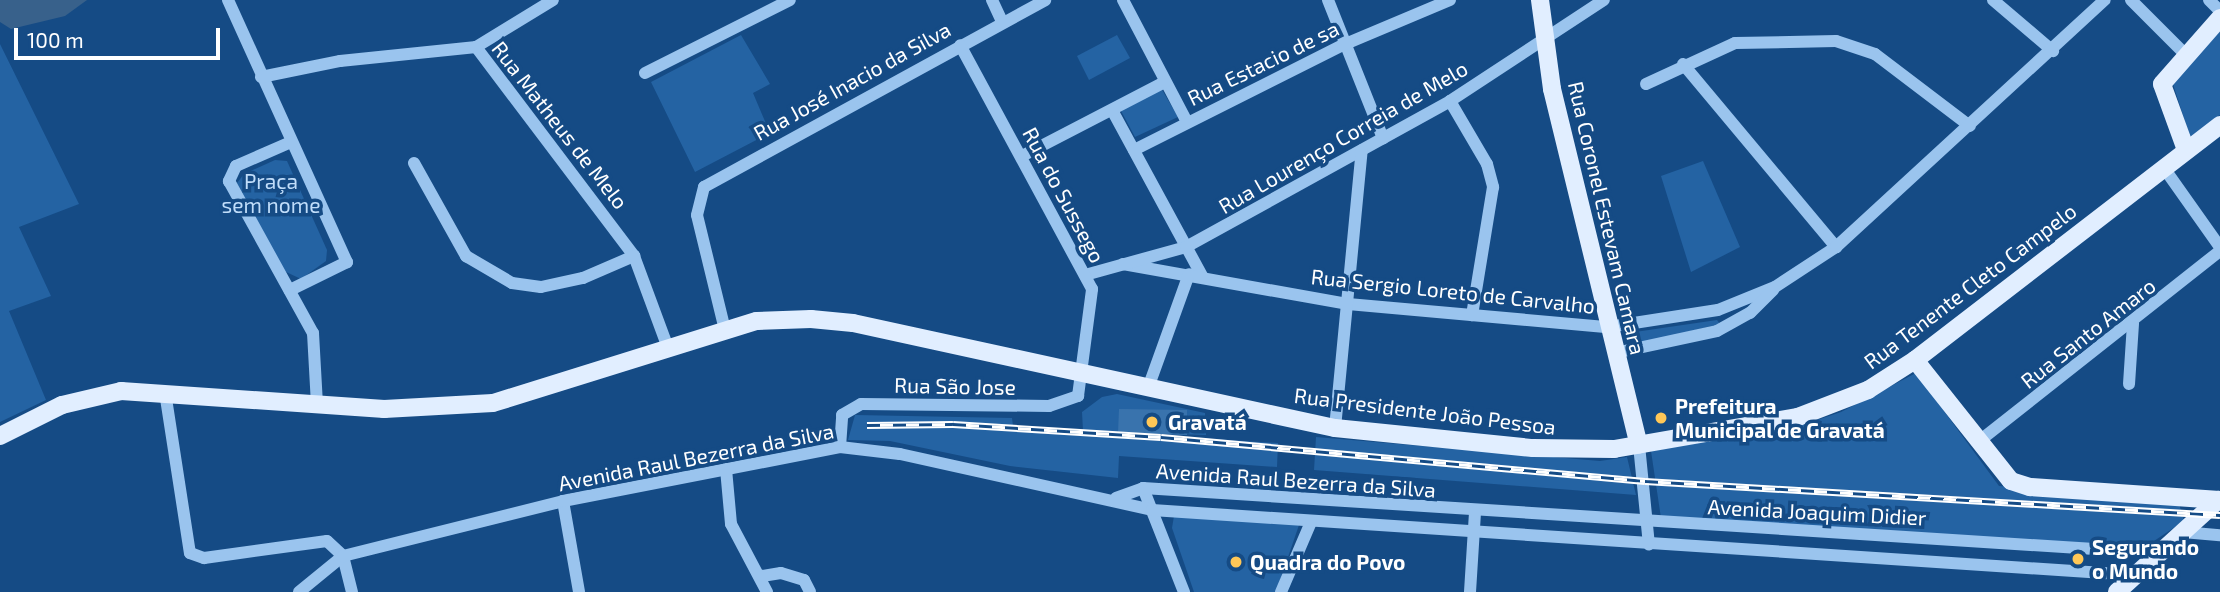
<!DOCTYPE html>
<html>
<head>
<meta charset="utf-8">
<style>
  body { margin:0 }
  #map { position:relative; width:2220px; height:592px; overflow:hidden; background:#154b85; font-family:"Exo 2",sans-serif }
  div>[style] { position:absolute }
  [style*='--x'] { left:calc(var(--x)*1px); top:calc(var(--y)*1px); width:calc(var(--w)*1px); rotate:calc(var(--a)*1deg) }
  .green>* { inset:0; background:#2463a3 }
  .water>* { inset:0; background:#38618b }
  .building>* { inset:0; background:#3973ad }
  .minor>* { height:12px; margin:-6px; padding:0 6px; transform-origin:6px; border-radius:6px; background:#9ac4ee }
  .major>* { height:18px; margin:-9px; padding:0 9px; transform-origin:9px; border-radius:9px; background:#e1eeff }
  .rail>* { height:7px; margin-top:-3.5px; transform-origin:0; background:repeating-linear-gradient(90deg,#154b85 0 13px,#fff 0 26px); box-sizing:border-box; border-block:2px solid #fff }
  .dots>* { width:19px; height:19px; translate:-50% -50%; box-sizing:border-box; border:4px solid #154b85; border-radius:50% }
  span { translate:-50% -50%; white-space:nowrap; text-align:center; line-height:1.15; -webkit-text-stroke:7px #154b85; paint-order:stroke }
  .street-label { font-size:21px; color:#fff }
  .park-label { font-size:21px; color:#c0ddfa }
  .poi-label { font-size:21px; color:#fff; font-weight:700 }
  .left { translate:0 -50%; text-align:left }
  .scale { position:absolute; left:14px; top:28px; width:206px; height:32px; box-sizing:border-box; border:4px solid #fff; border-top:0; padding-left:9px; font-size:21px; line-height:24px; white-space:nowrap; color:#fff; -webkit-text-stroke:5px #154b85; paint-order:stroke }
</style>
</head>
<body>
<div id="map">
  <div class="green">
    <div style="clip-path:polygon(2220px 31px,2220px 115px,2190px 137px,2172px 81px)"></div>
    <div style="clip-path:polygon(741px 35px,770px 84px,753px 93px,770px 133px,695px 172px,651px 82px)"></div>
    <div style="clip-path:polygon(1117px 35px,1130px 58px,1089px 80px,1077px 56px)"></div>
    <div style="clip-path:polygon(0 44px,79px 204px,19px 227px,51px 296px,9px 311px,46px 400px,0 422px)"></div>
    <div style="clip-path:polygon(1161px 88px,1178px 117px,1135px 137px,1120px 109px)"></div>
    <div style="clip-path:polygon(275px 160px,287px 161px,327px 250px,326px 261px,301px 279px,284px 271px,237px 183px,244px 174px)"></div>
    <div style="clip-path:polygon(1703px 161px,1740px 247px,1691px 272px,1661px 176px)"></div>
    <div style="clip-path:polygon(1717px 320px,1720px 324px,1632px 345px,1629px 340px,1635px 332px)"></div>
    <div style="clip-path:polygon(1916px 373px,1999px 486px,2178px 500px,2184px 521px,2145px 547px,1661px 518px,1651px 451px,1802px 425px,1841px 412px)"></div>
    <div style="clip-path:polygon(1117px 394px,1205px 413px,1206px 435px,1086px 431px,1278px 443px,1277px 467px,1119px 456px,1118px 478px,1010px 466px,890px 441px,848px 440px,855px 415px,1012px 418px,1013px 426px,1083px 431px,1082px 412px,1102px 397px)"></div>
    <div style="clip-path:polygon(1316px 437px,1600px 461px,1627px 457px,1636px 495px,1314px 470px)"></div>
    <div style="clip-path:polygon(1174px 516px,1299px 525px,1276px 592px,1194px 592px,1172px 528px)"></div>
  </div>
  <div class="water">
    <div style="clip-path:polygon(0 0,87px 0,65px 16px,11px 29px,0 22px)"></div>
  </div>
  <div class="building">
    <div style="clip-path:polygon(1119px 409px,1187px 410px,1187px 435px,1118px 433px)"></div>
  </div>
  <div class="minor">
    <div style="--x:228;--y:0;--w:288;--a:65.6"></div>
    <div style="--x:347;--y:262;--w:64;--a:153.8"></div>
    <div style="--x:992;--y:0;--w:23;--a:65"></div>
    <div style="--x:1123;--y:0;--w:138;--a:62.3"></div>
    <div style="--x:1328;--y:0;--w:149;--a:68.3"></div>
    <div style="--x:1993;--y:0;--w:79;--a:40.4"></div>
    <div style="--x:2131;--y:0;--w:76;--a:45"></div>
    <div style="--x:2209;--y:0;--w:16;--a:45"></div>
    <div style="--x:476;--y:47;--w:262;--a:52.9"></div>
    <div style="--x:634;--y:256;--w:98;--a:69.7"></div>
    <div style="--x:1683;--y:64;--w:239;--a:50.1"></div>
    <div style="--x:645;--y:73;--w:162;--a:-26.7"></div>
    <div style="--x:261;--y:77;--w:81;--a:-11.4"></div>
    <div style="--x:340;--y:61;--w:137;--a:-5.9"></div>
    <div style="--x:476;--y:47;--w:90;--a:-31.4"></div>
    <div style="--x:1646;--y:84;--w:98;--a:-24.7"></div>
    <div style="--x:1735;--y:43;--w:101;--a:-1.1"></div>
    <div style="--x:1836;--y:41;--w:41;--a:18.4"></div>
    <div style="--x:1875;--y:54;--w:119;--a:37.2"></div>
    <div style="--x:1450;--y:101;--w:73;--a:59.6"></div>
    <div style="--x:1487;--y:164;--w:24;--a:75"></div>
    <div style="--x:1493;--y:187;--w:130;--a:99.3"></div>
    <div style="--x:1112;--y:110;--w:189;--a:61.5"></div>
    <div style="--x:291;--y:142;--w:60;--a:156.4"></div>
    <div style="--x:236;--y:166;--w:17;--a:115"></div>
    <div style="--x:229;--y:181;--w:174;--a:61.1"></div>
    <div style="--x:313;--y:333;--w:72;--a:86.8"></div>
    <div style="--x:1134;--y:150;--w:234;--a:-26.7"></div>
    <div style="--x:1343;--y:45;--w:116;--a:-22.8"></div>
    <div style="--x:1022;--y:156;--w:161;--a:-27.4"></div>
    <div style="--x:414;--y:163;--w:107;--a:60.8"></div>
    <div style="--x:466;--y:256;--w:53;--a:30.4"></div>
    <div style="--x:512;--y:283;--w:29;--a:8"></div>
    <div style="--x:541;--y:287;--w:43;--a:-12.1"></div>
    <div style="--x:583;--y:278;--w:56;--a:-23.3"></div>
    <div style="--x:2164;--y:168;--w:97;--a:54.7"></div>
    <div style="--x:1123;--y:264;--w:229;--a:10.1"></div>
    <div style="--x:1348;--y:304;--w:261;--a:5.1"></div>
    <div style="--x:1608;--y:327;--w:111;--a:-8.8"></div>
    <div style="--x:1718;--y:310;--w:61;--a:-22"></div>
    <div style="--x:1775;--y:287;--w:73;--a:-33.3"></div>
    <div style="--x:1836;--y:247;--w:365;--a:-42.6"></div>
    <div style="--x:1085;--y:275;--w:105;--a:-15.5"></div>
    <div style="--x:1186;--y:247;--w:302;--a:-28.9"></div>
    <div style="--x:1450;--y:101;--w:184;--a:-33.3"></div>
    <div style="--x:725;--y:330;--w:118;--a:-103.7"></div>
    <div style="--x:697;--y:215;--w:29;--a:-76"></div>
    <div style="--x:704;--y:187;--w:389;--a:-28.7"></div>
    <div style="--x:1615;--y:353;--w:104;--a:-12.2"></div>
    <div style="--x:1717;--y:331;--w:38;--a:-29"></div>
    <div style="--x:1750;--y:313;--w:33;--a:-45"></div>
    <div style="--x:2129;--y:384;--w:61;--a:-86.2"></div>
    <div style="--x:1148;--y:388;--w:121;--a:-70.2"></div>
    <div style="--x:165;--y:392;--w:163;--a:81.2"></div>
    <div style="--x:190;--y:553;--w:15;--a:20"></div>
    <div style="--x:204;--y:558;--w:124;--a:-7.9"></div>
    <div style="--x:327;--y:541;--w:22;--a:43"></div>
    <div style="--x:343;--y:556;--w:37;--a:76"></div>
    <div style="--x:1335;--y:428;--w:279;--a:-84.5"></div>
    <div style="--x:1978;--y:442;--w:308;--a:-38.3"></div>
    <div style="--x:1639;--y:445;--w:100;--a:84.3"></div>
    <div style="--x:840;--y:447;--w:32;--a:-86"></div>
    <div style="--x:842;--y:415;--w:22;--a:-30"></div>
    <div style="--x:861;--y:404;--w:188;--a:0.6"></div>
    <div style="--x:1049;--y:406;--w:31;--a:-19"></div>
    <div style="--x:1078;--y:396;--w:108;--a:-82.5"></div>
    <div style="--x:1092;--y:289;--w:277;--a:-118.4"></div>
    <div style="--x:726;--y:469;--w:55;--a:84.8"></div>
    <div style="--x:731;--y:524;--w:77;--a:62.1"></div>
    <div style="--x:1143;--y:488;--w:112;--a:68.5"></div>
    <div style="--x:1116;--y:498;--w:29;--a:-20"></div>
    <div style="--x:1143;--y:488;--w:1016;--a:3.67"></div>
    <div style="--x:563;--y:501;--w:92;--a:80"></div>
    <div style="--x:2183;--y:532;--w:37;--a:5"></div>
    <div style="--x:762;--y:576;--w:19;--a:-9"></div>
    <div style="--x:781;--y:573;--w:24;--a:17"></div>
    <div style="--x:804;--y:580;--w:13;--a:63"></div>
    <div style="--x:299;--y:592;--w:57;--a:-39.3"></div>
    <div style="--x:343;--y:556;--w:227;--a:-14"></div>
    <div style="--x:563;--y:501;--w:282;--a:-11"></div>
    <div style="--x:840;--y:447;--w:60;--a:6.7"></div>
    <div style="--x:900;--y:454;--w:258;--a:12.5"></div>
    <div style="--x:1152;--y:510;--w:984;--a:3.79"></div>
    <div style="--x:1281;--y:592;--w:76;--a:-66.8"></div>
    <div style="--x:1470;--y:592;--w:80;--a:-86.4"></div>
  </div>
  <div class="major">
    <div style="--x:1540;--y:0;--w:90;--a:82.3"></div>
    <div style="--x:1552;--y:89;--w:366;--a:76.3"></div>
    <div style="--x:2186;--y:150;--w:70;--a:-110"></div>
    <div style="--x:2162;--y:84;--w:88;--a:-48.7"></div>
    <div style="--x:1915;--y:360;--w:154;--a:51.6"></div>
    <div style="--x:2011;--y:481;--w:20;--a:18"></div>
    <div style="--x:2030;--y:487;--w:190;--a:3.9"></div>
    <div style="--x:0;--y:436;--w:69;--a:-26.6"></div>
    <div style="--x:62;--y:405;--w:61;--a:-13.3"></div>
    <div style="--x:121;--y:391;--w:264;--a:3.9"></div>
    <div style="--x:384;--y:409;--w:109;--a:-3.2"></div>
    <div style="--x:493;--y:403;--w:276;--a:-17.3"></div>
    <div style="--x:757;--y:321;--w:54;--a:-2.1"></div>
    <div style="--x:811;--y:319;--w:42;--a:5.4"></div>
    <div style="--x:853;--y:323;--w:493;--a:12.3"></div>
    <div style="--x:1335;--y:428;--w:199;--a:5.8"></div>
    <div style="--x:1533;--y:448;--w:81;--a:0.7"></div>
    <div style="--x:1614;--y:449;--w:187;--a:-9.9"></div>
    <div style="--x:1798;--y:417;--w:75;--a:-21.1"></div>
    <div style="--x:1868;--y:390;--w:56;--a:-32.6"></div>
    <div style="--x:1915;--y:360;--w:385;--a:-37.6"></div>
    <div style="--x:2117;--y:592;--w:137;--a:-42.3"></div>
  </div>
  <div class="rail">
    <div style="--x:867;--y:425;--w:86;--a:-0.7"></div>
    <div style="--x:953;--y:424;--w:208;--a:3.6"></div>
    <div style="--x:1161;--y:437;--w:486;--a:5.2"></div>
    <div style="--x:1645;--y:481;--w:576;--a:3.38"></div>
  </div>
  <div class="dots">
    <div style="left:1661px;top:418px;background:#ffc757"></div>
    <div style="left:1152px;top:422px;background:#ffc757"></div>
    <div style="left:2078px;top:559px;background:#ffc757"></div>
    <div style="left:1236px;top:562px;background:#ffc757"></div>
  </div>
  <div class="street-label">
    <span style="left:1263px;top:63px;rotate:-26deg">Rua Estacio de sa</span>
    <span style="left:852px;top:81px;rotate:-29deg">Rua José Inacio da Silva</span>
    <span style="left:560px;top:125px;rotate:52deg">Rua Matheus de Melo</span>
    <span style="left:1343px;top:137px;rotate:-30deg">Rua Lourenço Correia de Melo</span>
    <span style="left:1064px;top:195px;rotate:62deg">Rua do Sussego</span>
    <span style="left:1607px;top:218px;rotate:77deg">Rua Coronel Estevam Camara</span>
    <span style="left:1970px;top:286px;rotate:-37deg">Rua Tenente Cleto Campelo</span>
    <span style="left:1453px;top:291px;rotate:6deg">Rua Sergio Loreto de Carvalho</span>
    <span style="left:2088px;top:333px;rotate:-38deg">Rua Santo Amaro</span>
    <span style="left:955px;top:386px;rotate:1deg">Rua São Jose</span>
    <span style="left:1425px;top:411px;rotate:7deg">Rua Presidente João Pessoa</span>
    <span style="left:696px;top:457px;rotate:-11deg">Avenida Raul Bezerra da Silva</span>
    <span style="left:1296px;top:480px;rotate:4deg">Avenida Raul Bezerra da Silva</span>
    <span style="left:1817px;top:512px;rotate:3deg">Avenida Joaquim Didier</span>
  </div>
  <div class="park-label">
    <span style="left:271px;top:193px">Praça<br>sem nome</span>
  </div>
  <div class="poi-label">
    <span class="left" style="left:1675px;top:418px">Prefeitura<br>Municipal de Gravatá</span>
    <span class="left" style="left:1168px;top:422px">Gravatá</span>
    <span class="left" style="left:2092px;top:559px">Segurando<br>o Mundo</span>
    <span class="left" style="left:1250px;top:562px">Quadra do Povo</span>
  </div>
  <div class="scale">100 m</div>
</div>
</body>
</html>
